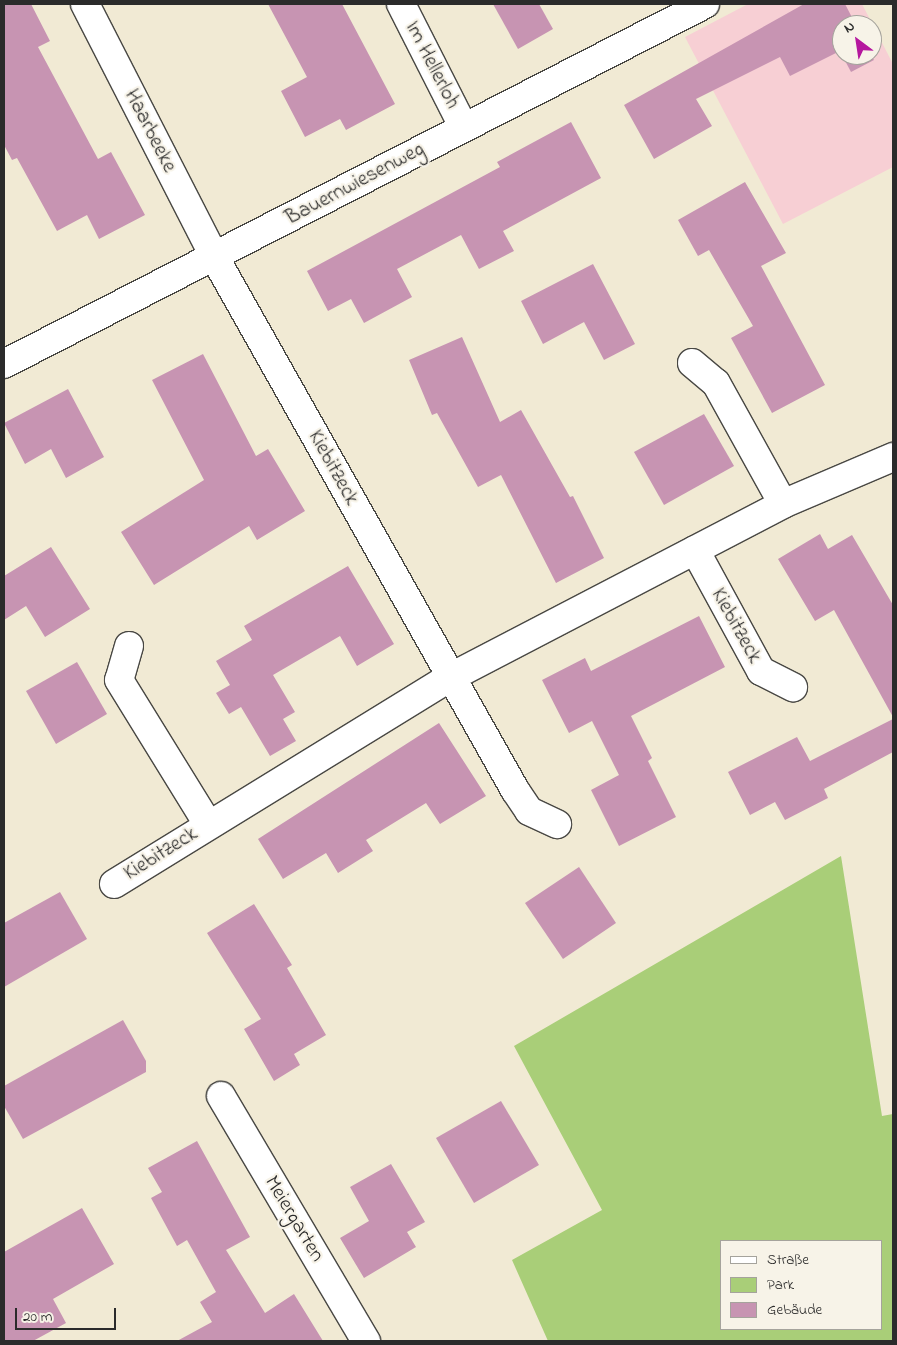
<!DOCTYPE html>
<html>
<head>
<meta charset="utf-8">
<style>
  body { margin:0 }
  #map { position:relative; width:897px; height:1345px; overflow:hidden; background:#f1ead4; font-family:"Indie Flower",sans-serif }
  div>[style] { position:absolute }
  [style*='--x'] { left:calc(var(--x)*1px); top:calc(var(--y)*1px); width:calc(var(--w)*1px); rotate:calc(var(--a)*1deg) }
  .built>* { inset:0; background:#f7cfd4 }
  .green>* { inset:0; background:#a9ce78 }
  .building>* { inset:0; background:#c794b2 }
  .roads { filter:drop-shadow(1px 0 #494844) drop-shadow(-1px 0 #494844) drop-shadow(0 1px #494844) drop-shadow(0 -1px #494844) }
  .minor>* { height:28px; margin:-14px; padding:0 14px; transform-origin:14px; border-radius:14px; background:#fff }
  span { translate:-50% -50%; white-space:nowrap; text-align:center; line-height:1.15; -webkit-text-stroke:4.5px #f7f3e8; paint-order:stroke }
  .street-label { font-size:21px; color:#2b2b2b }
  .frame { position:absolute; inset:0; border:5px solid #2b2b2b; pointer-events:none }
  .legend { position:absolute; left:720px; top:1240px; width:162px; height:90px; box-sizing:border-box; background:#f7f3e8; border:1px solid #a5a39c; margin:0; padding:6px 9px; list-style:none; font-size:15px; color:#2b2b2b }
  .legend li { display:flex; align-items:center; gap:10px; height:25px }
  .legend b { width:25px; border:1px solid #a5a39c }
  .north { position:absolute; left:832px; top:15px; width:50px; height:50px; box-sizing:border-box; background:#f7f3e8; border:1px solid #a5a39c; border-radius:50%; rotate:329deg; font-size:14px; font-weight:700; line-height:20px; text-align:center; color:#2b2b2b }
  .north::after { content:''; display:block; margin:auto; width:18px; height:22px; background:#b5179e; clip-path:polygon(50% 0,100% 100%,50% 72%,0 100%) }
  .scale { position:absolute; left:15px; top:1308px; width:101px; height:22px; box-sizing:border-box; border:2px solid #2b2b2b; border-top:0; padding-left:6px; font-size:15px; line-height:18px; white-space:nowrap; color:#2b2b2b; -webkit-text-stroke:4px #f7f3e8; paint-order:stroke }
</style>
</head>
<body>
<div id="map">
  <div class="built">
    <div style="clip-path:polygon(evenodd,748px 4px,862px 4px,893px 64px,893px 167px,783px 224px,685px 37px,748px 4px,842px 25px,872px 25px,872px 55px,842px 55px,842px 25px)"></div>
  </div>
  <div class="green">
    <div style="clip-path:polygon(evenodd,841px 856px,882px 1116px,893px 1114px,893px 1341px,548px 1341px,512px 1260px,602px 1210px,514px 1046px,841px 856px,721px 1241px,881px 1241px,881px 1329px,721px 1329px,721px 1241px)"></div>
  </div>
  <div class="building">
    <div style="clip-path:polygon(4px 4px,31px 4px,50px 41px,38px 47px,98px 159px,111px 152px,145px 215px,99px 239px,87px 215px,57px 231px,17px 158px,12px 160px,4px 145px)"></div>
    <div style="clip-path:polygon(268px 4px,342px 4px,395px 104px,346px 130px,340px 119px,305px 137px,281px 91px,307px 77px)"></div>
    <div style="clip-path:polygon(493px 4px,539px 4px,553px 29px,518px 49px)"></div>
    <div style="clip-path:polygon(804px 4px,845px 4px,856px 25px,842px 25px,842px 55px,840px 51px,790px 76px,780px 57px,696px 99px,712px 126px,654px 159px,624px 105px)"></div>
    <div style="clip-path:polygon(842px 55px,871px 55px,874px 60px,851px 72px)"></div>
    <div style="clip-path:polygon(571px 122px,601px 178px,503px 231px,514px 251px,479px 269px,461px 235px,397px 269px,412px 297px,364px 323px,351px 299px,328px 311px,307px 271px,500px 167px,497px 162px)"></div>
    <div style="clip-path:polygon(745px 182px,786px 253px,761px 266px,825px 385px,772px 413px,731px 338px,753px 326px,709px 250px,698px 256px,678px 220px)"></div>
    <div style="clip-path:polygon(593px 264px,635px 344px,604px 360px,584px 322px,543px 344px,521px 301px)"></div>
    <div style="clip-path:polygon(462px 337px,500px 422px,521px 410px,570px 497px,573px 496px,604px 558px,556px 583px,501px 475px,478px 487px,437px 413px,432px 415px,409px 360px)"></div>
    <div style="clip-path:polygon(203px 354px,256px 456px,268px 449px,305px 511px,257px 540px,249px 526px,154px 585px,121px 532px,204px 480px,152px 380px)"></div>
    <div style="clip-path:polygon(68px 389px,104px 457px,66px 478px,51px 449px,25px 464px,4px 423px)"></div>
    <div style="clip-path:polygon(704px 414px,734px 466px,664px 505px,634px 452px)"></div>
    <div style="clip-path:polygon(820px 534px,828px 549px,852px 535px,893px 605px,893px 717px,834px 610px,815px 621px,778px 559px)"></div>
    <div style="clip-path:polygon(51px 547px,90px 609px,45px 637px,26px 606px,4px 620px,4px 576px)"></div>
    <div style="clip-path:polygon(348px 566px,394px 644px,357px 666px,340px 636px,273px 675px,295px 712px,283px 719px,296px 741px,270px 756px,241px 707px,229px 714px,216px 693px,230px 685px,216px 661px,252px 640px,244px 626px)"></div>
    <div style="clip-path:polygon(699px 616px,725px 667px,631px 716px,652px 758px,648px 761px,676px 817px,619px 846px,591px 790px,619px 775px,592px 721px,569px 733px,542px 680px,585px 658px,591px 671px)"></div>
    <div style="clip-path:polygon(77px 662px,107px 714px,56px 744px,26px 691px)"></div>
    <div style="clip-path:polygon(893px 719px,893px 752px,824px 789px,828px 798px,785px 820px,775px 802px,750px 815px,728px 772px,797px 737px,810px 761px)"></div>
    <div style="clip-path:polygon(439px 723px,486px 796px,440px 824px,426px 803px,366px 840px,373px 851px,338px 873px,326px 853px,283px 879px,258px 839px)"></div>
    <div style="clip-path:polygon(579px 867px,616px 923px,563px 959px,525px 903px)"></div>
    <div style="clip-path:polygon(60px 892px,87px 939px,4px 987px,4px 923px)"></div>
    <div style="clip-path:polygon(254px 904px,292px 965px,287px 968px,326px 1035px,294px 1054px,300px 1065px,274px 1081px,244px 1029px,261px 1019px,207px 933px)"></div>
    <div style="clip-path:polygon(123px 1020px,146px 1061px,146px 1072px,23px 1139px,4px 1106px,4px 1086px)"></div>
    <div style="clip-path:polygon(501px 1101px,539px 1165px,474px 1203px,436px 1138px)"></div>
    <div style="clip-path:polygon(197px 1141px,250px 1237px,226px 1250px,265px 1313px,294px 1294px,323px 1341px,177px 1341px,212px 1322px,200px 1302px,216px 1292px,187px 1240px,177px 1246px,151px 1198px,162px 1192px,148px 1168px)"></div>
    <div style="clip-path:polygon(391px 1164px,425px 1222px,407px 1232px,416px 1247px,364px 1278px,340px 1238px,369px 1221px,350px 1187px)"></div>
    <div style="clip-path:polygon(82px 1208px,114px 1264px,53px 1299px,66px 1323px,33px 1341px,4px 1341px,4px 1252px)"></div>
  </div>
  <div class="roads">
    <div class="minor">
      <div style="--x:85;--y:4;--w:285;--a:62.9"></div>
      <div style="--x:215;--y:258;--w:611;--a:60.58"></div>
      <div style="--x:515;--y:790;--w:25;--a:56"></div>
      <div style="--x:529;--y:811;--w:31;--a:25"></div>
      <div style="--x:401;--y:4;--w:137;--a:63.1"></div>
      <div style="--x:692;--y:363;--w:31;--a:40"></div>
      <div style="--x:716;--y:383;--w:138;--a:61"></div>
      <div style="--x:4;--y:364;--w:788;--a:-27.18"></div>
      <div style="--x:695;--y:550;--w:138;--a:61.4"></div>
      <div style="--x:761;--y:671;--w:36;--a:27"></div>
      <div style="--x:129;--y:646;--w:35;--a:106"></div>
      <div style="--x:119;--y:680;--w:169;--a:58.3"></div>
      <div style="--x:114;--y:884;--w:395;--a:-31.6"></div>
      <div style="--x:451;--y:677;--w:374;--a:-27.5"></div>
      <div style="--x:783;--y:504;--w:120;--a:-23.1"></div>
      <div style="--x:221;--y:1096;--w:285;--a:59.4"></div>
    </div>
  </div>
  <div class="street-label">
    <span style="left:432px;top:65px;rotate:63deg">Im Hellerloh</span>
    <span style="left:150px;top:131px;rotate:63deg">Haarbeeke</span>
    <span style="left:355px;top:184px;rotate:-28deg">Bauernwiesenweg</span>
    <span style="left:333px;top:468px;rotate:61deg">Kiebitzeck</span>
    <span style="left:736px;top:626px;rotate:61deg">Kiebitzeck</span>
    <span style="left:161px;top:854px;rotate:-32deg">Kiebitzeck</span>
    <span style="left:294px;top:1219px;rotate:59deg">Meiergarten</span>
  </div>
  <div class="frame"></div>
  <ul class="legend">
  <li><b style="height:6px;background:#fff"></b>Straße</li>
  <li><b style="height:14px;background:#a9ce78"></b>Park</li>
  <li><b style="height:14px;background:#c794b2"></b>Gebäude</li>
  </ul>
  <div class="north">N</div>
  <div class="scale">20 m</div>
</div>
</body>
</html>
